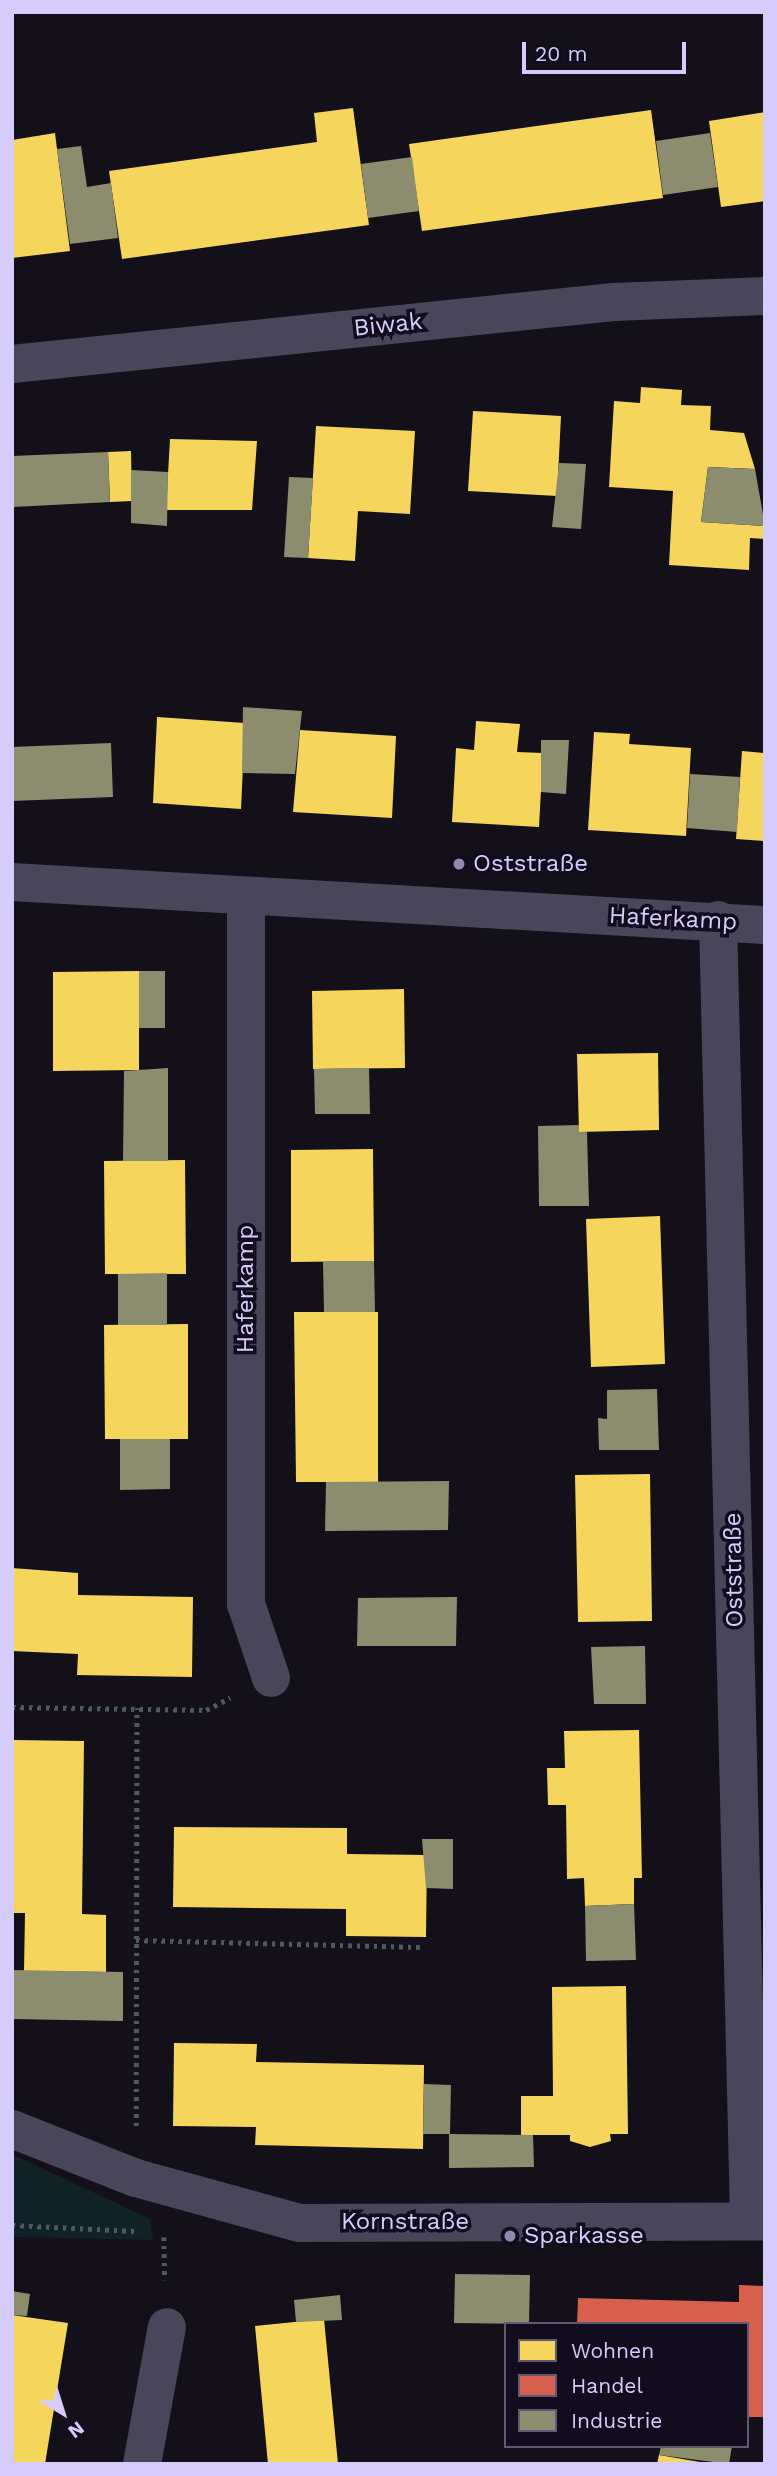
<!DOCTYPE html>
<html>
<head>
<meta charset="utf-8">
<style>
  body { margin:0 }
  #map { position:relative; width:777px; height:2476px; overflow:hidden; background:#13101a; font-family:"Work Sans",sans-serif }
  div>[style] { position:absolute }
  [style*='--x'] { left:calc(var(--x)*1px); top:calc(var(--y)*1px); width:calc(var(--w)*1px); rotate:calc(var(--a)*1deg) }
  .green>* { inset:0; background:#102225 }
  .homes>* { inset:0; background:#f6d55c }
  .shops>* { inset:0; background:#d6604d }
  .industry>* { inset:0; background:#8c8c6e }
  .path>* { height:4.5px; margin-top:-2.25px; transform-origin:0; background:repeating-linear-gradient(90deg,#4d5865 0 3.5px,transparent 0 8.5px) }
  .street>* { height:38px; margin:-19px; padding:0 19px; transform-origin:19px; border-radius:19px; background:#49465a }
  .dots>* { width:19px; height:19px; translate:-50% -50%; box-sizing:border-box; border:4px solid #110d1d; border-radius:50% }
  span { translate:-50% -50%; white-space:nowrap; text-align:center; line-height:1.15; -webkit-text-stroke:7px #110d1d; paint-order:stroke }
  .street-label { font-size:24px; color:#d6ccfc }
  .poi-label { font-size:24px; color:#d6ccfc }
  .left { translate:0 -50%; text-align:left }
  .frame { position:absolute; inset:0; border:14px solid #d6ccfc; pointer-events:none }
  .legend { position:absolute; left:504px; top:2322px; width:245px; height:126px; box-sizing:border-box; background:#110d1d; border:2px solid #605976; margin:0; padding:9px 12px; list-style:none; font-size:21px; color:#d6ccfc }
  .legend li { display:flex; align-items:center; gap:14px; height:35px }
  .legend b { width:35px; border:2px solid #605976 }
  .north { position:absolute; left:28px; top:2378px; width:70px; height:70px; -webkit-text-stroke:5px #110d1d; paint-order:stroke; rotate:142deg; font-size:19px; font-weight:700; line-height:28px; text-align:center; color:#d6ccfc }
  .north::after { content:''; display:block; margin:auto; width:24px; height:32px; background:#d6ccfc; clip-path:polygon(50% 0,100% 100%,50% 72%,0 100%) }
  .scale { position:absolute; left:522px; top:42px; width:164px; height:32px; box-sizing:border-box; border:4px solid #d6ccfc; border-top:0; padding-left:9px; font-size:21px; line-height:24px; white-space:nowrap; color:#d6ccfc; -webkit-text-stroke:5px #110d1d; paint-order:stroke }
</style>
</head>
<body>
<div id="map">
  <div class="green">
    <div style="clip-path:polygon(12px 2154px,150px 2219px,153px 2240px,12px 2237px)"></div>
  </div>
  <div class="homes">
    <div style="clip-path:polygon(353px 108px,369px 225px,122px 259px,109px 171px,317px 142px,314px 113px)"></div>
    <div style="clip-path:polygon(651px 110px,663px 198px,422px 231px,409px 144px)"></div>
    <div style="clip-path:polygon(765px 112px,765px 201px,721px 207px,709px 121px)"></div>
    <div style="clip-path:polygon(55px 133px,70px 251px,12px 258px,12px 140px)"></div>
    <div style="clip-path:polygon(641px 387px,682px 390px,681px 405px,711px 406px,710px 430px,744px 433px,755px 469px,708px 467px,701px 522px,765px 526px,765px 539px,750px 538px,749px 570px,669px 565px,673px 491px,609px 487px,614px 401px,640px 403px)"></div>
    <div style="clip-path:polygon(473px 411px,561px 416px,557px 496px,468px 491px)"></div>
    <div style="clip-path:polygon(316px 426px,415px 431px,410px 514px,358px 511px,355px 561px,308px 558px)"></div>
    <div style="clip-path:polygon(170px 439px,257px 441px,252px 510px,166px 510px)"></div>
    <div style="clip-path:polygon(131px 451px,132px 501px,110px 502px,108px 452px)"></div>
    <div style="clip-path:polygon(157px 717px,245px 723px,241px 809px,153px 803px)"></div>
    <div style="clip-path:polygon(476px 721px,520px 724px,517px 752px,543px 753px,539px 827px,452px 822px,456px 748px,474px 750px)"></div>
    <div style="clip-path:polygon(300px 730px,396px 736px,392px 818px,293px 812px)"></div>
    <div style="clip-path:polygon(594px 732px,630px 734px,629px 744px,691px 748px,686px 836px,588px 830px)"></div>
    <div style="clip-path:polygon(742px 751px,765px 753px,765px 841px,736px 839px)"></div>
    <div style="clip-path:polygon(139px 971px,139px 1070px,53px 1071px,53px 972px)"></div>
    <div style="clip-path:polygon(404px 989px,405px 1068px,313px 1069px,312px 991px)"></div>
    <div style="clip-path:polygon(658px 1053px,659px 1130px,579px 1132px,577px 1054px)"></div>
    <div style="clip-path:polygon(373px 1149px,374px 1261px,291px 1262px,291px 1150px)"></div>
    <div style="clip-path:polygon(185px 1160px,186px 1274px,105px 1274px,104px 1161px)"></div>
    <div style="clip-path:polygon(660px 1216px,665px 1364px,591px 1367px,586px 1219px)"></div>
    <div style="clip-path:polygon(294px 1312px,378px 1312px,378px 1482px,296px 1482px)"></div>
    <div style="clip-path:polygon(188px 1324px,188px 1439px,105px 1439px,104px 1325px)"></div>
    <div style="clip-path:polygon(650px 1474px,652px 1621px,578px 1622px,575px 1475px)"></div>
    <div style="clip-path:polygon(12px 1568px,78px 1573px,78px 1595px,193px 1597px,192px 1677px,77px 1675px,78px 1654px,12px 1651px)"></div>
    <div style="clip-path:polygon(639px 1730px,642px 1878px,634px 1878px,634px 1904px,585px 1906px,584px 1878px,567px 1879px,566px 1805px,548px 1805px,547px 1768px,565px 1768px,564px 1731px)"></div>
    <div style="clip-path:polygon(12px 1740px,84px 1741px,82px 1914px,106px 1915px,106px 1972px,24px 1971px,25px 1913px,12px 1913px)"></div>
    <div style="clip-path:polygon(174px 1827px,347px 1828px,347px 1854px,427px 1855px,426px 1937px,346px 1936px,346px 1909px,173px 1907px)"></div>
    <div style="clip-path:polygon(626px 1986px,628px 2134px,610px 2134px,611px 2141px,590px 2147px,570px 2141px,570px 2135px,521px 2135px,521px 2096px,553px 2096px,552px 1987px)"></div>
    <div style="clip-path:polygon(174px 2043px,257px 2044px,256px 2062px,424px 2065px,423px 2149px,255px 2145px,256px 2127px,173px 2126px)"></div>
    <div style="clip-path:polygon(12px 2315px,68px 2323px,45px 2464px,12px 2464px)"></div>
    <div style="clip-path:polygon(324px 2319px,338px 2464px,268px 2464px,255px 2326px)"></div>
    <div style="clip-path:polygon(659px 2455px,700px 2462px,700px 2464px,657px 2464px)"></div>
  </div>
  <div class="shops">
    <div style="clip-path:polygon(739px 2285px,765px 2286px,765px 2417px,747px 2417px,747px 2324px,577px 2324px,578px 2298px,739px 2302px)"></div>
  </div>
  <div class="industry">
    <div style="clip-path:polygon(710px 133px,718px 187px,663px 195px,656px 141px)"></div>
    <div style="clip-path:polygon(81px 146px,87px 187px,111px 183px,118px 238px,70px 244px,57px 149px)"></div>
    <div style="clip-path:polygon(412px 157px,419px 211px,368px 218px,361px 164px)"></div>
    <div style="clip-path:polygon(108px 452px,110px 502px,13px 507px,12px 456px)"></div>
    <div style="clip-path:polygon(559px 463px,586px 464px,581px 529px,552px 527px)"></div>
    <div style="clip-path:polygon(708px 467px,755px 469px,765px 526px,701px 522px)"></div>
    <div style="clip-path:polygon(131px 470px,168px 472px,167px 526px,131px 523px)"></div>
    <div style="clip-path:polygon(289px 477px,313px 478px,308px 558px,284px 557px)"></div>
    <div style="clip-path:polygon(243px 707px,302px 711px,295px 774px,242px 773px)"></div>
    <div style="clip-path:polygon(541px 740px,569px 740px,566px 794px,541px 792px)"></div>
    <div style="clip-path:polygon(111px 743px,113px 797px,12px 801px,12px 747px)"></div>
    <div style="clip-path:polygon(690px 774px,740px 777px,737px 832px,687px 828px)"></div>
    <div style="clip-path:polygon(139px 971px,165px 971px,165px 1028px,139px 1028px)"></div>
    <div style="clip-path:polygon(168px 1068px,168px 1161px,123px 1161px,124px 1071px)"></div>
    <div style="clip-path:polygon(369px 1068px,370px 1114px,315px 1114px,314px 1069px)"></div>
    <div style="clip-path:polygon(579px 1125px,579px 1132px,587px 1132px,589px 1206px,539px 1206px,538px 1126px)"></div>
    <div style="clip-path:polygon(323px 1261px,374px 1261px,375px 1312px,324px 1312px)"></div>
    <div style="clip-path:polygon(167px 1273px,167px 1325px,118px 1325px,118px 1274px)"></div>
    <div style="clip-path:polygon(657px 1389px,659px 1450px,599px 1450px,598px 1418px,607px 1419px,607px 1390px)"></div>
    <div style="clip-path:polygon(120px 1439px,170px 1439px,170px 1489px,120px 1490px)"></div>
    <div style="clip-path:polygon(449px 1481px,448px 1530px,325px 1531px,326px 1482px)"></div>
    <div style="clip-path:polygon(457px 1597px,456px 1646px,357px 1646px,358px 1598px)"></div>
    <div style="clip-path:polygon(645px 1646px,646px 1704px,594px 1704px,591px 1647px)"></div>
    <div style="clip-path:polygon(422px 1839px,453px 1839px,453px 1889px,426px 1888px)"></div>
    <div style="clip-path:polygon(634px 1904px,636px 1960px,586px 1961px,585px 1906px)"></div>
    <div style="clip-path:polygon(12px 1970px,123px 1972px,123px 2021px,12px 2019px)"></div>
    <div style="clip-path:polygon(424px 2084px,451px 2085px,450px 2134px,533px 2135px,534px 2167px,449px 2168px,449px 2134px,423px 2134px)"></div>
    <div style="clip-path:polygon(455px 2274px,530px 2275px,529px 2324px,454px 2323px)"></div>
    <div style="clip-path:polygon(12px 2291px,30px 2294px,27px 2316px,12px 2315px)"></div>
    <div style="clip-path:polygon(340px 2295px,342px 2320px,296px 2322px,294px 2300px)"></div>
    <div style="clip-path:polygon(661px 2446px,732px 2446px,729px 2464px,659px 2455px)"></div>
  </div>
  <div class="path">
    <div style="--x:12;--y:1707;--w:194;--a:0.9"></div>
    <div style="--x:206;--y:1710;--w:27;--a:-27"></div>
    <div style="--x:136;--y:1940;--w:284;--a:1.4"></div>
    <div style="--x:136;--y:2126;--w:418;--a:-89.9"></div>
    <div style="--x:12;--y:2225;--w:123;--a:2.8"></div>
    <div style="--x:164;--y:2237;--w:43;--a:88.7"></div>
  </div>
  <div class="street">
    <div style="--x:12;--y:364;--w:605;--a:-5.88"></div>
    <div style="--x:614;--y:302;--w:151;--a:-2.3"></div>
    <div style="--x:12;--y:882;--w:754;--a:3.27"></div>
    <div style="--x:246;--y:896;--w:708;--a:90"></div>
    <div style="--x:246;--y:1604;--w:78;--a:71.3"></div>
    <div style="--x:718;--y:920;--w:1300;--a:88.63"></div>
    <div style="--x:12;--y:2129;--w:133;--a:21.6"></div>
    <div style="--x:136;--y:2178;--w:169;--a:15.4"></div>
    <div style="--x:299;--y:2223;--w:466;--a:-0.2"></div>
    <div style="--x:142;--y:2464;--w:139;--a:-79.7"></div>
  </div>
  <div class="dots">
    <div style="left:459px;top:864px;background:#928aad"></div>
    <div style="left:510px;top:2236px;background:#928aad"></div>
  </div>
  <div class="street-label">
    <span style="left:388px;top:325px;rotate:-6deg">Biwak</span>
    <span style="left:673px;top:919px;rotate:3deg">Haferkamp</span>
    <span style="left:246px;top:1289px;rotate:-90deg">Haferkamp</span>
    <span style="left:734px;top:1570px;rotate:-91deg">Oststraße</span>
    <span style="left:405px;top:2222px">Kornstraße</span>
  </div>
  <div class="poi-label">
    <span class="left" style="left:473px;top:864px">Oststraße</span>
    <span class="left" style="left:524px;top:2236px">Sparkasse</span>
  </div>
  <div class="frame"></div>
  <ul class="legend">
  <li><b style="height:19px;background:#f6d55c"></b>Wohnen</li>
  <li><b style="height:19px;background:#d6604d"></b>Handel</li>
  <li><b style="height:19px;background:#8c8c6e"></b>Industrie</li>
  </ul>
  <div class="north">N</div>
  <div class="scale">20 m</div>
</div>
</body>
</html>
